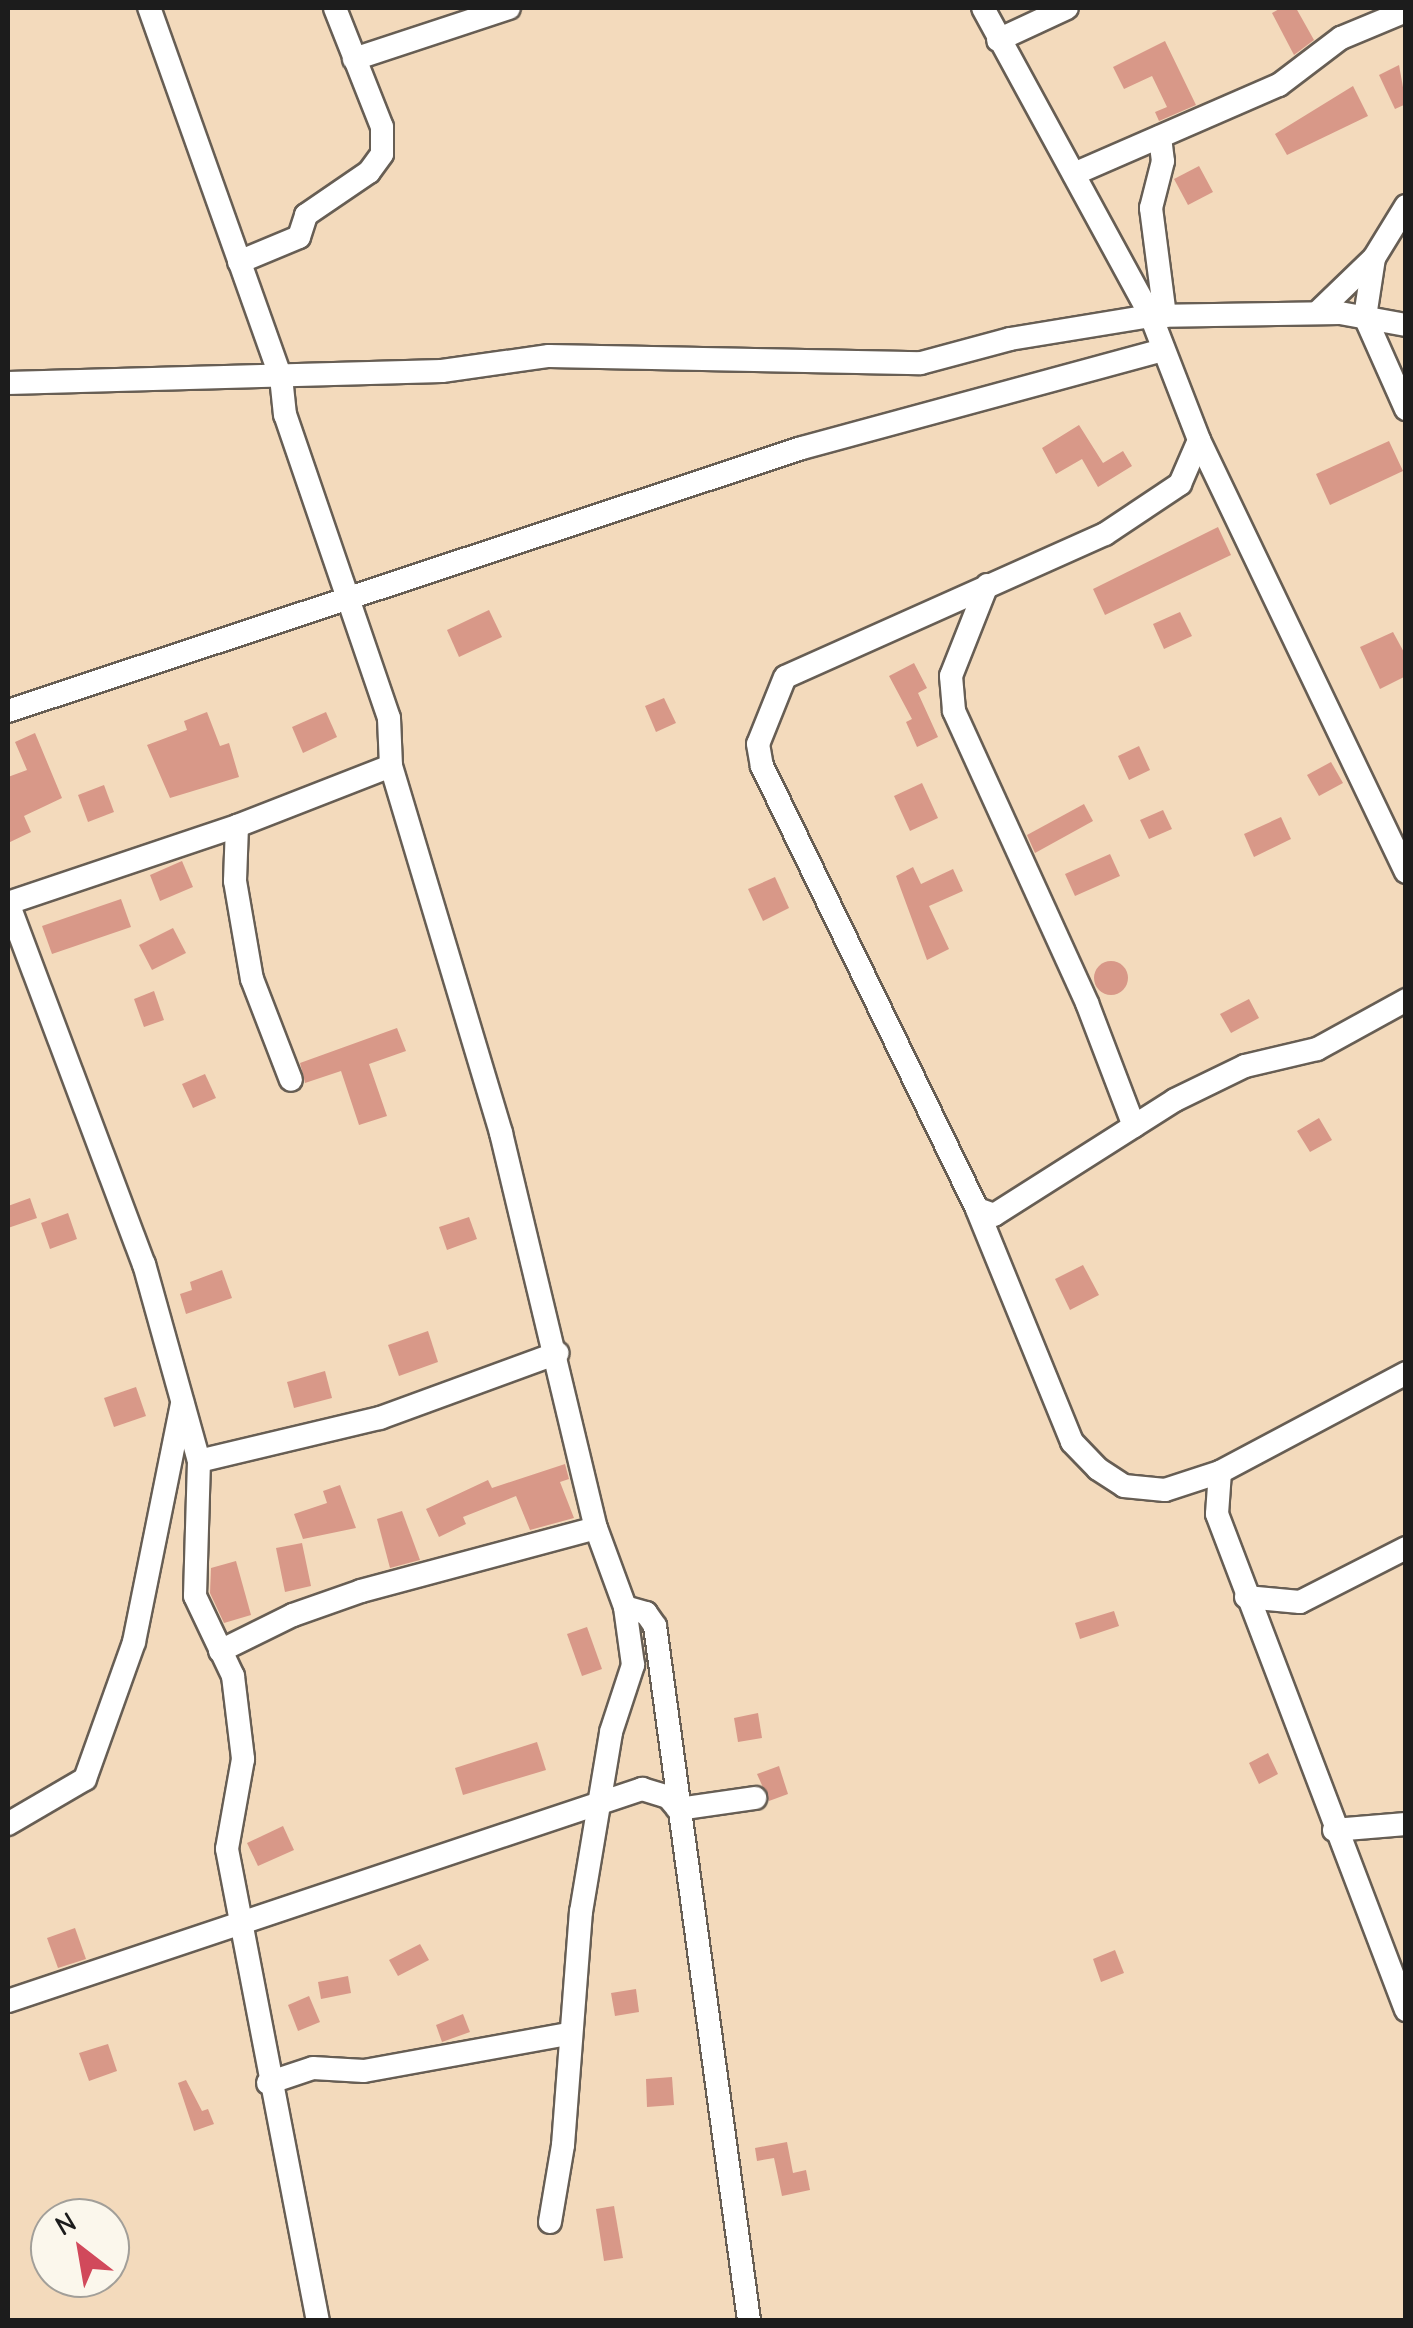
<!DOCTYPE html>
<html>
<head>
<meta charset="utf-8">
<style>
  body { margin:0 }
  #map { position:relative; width:1413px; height:2328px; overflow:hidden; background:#f3dabc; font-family:"Comic Neue",sans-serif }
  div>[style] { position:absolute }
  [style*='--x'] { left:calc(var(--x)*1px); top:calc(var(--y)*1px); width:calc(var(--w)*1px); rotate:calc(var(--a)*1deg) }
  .building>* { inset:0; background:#d89888 }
  .round { border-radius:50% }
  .roads { filter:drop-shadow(2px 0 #675e54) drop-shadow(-2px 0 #675e54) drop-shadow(0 2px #675e54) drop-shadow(0 -2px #675e54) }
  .minor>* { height:22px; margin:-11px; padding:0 11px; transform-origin:11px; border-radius:11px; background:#fff }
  span { translate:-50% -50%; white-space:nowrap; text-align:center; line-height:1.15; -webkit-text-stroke:8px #fbf7ec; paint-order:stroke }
  .frame { position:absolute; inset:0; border:10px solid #1c1c1c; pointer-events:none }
  .north { position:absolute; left:30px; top:2198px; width:100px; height:100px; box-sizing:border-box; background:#fbf7ec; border:2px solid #a29f99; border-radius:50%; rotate:329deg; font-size:28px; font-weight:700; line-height:40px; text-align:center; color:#1c1c1c }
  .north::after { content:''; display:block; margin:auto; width:35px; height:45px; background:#d1495b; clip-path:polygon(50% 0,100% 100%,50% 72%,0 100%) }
</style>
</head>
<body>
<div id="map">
  <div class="building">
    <div style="clip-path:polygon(1281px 8px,1296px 8px,1314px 40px,1294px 55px,1272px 13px)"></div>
    <div style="clip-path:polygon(1165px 41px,1196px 105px,1159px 121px,1155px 112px,1167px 107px,1152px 76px,1124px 89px,1113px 67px)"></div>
    <div style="clip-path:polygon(1399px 65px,1406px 104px,1395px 109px,1379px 75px)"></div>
    <div style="clip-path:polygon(1353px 86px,1368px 116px,1287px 155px,1275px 134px)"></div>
    <div style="clip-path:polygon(1199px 166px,1213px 192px,1188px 205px,1174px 179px)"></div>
    <div style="clip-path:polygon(1079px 425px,1103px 463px,1123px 451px,1132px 466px,1098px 487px,1082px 459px,1056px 474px,1042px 448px)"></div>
    <div style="clip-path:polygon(1389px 441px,1403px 471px,1330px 505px,1316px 474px)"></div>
    <div style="clip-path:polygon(1218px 527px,1231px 555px,1105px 615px,1093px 589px)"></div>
    <div style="clip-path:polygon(489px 610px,502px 637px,459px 657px,447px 630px)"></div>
    <div style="clip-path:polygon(1180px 612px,1192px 636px,1164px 649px,1153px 624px)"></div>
    <div style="clip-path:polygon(1393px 632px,1406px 656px,1406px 676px,1380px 689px,1360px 647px)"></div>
    <div style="clip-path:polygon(914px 663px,927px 688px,918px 693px,938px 737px,917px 747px,906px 722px,912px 719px,889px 676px)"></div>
    <div style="clip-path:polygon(664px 698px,676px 723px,656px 732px,645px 706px)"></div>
    <div style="clip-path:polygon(207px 712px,220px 746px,229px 743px,239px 777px,170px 798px,147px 745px,187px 730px,184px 721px)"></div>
    <div style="clip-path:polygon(326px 712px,337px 737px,303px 753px,292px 727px)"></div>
    <div style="clip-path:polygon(35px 733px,62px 798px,24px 816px,31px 832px,8px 843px,8px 777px,27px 770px,15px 742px)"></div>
    <div style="clip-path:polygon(1139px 746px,1150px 770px,1129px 780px,1118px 756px)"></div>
    <div style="clip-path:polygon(1331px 762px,1343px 783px,1319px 796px,1307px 775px)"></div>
    <div style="clip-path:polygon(922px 783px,938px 818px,910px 831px,894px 796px)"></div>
    <div style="clip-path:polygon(104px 785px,114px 812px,88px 822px,78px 795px)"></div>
    <div style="clip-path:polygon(1084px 804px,1093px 821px,1035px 853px,1027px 835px)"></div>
    <div style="clip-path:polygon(1163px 810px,1172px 829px,1149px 839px,1140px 820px)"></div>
    <div style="clip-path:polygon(1281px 817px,1291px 839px,1254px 857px,1244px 834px)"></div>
    <div style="clip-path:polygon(1110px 854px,1120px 876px,1075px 896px,1065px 874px)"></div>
    <div style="clip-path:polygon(182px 861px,193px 887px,160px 901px,150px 875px)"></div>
    <div style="clip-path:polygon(913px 867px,921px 884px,953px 869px,963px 891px,929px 906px,949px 949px,927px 960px,896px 876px)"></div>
    <div style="clip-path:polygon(775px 877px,789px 908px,763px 921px,748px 889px)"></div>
    <div style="clip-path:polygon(121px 899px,131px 927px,52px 954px,42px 926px)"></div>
    <div style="clip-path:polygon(173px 928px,186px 953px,152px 970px,139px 945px)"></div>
    <div class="round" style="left:1094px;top:961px;width:34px;height:34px"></div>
    <div style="clip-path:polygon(154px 991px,164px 1020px,144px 1027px,134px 999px)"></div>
    <div style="clip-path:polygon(1249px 999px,1259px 1018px,1231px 1033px,1220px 1014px)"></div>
    <div style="clip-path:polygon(397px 1028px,406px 1051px,369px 1064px,387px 1116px,359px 1125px,341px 1071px,305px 1083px,300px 1063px)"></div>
    <div style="clip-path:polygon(205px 1074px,216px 1098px,193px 1108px,182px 1084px)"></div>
    <div style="clip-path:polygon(1319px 1118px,1332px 1140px,1310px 1152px,1297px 1131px)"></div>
    <div style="clip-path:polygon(30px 1198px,37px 1218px,8px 1228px,8px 1206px)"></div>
    <div style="clip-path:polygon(68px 1213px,77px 1239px,50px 1249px,41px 1223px)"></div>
    <div style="clip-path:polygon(469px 1217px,477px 1239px,447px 1250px,439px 1227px)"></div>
    <div style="clip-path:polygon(1083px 1265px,1099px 1295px,1070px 1310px,1055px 1279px)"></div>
    <div style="clip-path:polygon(222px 1270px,232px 1298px,186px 1314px,180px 1294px,192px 1290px,190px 1282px)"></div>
    <div style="clip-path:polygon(428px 1331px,438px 1362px,399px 1376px,388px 1345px)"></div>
    <div style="clip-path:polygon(325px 1371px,332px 1398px,294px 1408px,287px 1382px)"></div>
    <div style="clip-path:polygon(136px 1387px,146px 1416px,114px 1427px,104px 1398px)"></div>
    <div style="clip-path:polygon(565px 1464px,569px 1479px,560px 1482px,574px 1518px,530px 1530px,516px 1496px,463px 1517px,466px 1524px,439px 1537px,426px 1509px,488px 1480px,492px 1488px)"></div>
    <div style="clip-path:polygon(340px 1485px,356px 1528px,303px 1539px,294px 1514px,327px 1503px,323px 1491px)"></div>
    <div style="clip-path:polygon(402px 1511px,420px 1560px,390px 1568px,377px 1519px)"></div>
    <div style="clip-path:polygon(302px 1543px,311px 1586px,285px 1592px,276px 1548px)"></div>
    <div style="clip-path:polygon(236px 1561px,251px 1615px,224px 1623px,210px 1593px,211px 1568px)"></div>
    <div style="clip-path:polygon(1114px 1611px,1119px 1626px,1080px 1639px,1075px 1623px)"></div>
    <div style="clip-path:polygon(587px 1627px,602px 1669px,582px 1676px,567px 1634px)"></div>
    <div style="clip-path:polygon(758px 1713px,762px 1738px,738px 1742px,734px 1718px)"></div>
    <div style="clip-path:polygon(537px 1742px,546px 1770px,463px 1795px,455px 1768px)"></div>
    <div style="clip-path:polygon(1268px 1753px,1278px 1774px,1259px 1784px,1249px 1763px)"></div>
    <div style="clip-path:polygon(779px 1766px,788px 1794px,769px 1801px,757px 1774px)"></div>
    <div style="clip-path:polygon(283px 1826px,294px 1850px,258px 1866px,247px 1843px)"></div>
    <div style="clip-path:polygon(75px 1928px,86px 1959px,58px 1968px,47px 1938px)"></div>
    <div style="clip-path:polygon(420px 1944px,429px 1960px,398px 1976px,389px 1960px)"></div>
    <div style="clip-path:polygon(1115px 1950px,1124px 1973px,1101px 1982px,1093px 1959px)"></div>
    <div style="clip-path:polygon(348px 1976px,351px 1993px,321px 1999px,318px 1982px)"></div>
    <div style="clip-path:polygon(636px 1989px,639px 2012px,615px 2016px,611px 1993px)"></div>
    <div style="clip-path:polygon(309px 1996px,320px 2022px,298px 2031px,288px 2005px)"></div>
    <div style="clip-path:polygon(463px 2014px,470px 2032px,442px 2042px,436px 2025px)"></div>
    <div style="clip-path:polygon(108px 2044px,117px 2071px,89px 2081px,79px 2053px)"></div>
    <div style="clip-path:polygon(672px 2077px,674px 2105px,647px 2107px,646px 2079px)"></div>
    <div style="clip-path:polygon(186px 2080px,202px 2111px,208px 2109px,214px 2124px,194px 2131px,178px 2083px)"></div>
    <div style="clip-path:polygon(787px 2142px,793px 2173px,806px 2170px,810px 2190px,782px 2196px,774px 2158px,757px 2161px,755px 2148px)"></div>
    <div style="clip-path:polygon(614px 2206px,623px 2258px,604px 2261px,596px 2209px)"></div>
  </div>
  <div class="roads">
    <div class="minor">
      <div style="--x:983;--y:8;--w:351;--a:61.4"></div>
      <div style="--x:1151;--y:316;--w:133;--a:68.8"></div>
      <div style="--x:1199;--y:440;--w:479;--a:64.4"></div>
      <div style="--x:998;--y:40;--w:76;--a:-24.9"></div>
      <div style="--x:354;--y:59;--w:163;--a:-18.2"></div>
      <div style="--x:1160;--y:137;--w:24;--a:83"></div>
      <div style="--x:1163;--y:161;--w:49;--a:104.3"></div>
      <div style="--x:1151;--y:208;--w:109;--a:82.6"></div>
      <div style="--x:1074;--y:174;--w:223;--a:-23.5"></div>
      <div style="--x:1279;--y:85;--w:78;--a:-37.2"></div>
      <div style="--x:1341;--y:38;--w:70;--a:-22.6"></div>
      <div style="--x:1406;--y:206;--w:61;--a:121.6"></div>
      <div style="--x:1374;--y:258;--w:60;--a:98.7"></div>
      <div style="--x:1365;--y:317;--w:101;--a:66"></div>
      <div style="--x:239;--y:262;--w:65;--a:-22.6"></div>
      <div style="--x:299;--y:237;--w:23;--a:-72"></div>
      <div style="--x:306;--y:215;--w:76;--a:-34.3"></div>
      <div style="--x:369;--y:172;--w:22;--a:-54"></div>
      <div style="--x:382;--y:154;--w:27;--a:-90"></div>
      <div style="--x:382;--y:127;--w:128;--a:-111.6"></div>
      <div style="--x:1317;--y:313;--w:79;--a:-44"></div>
      <div style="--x:8;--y:383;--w:434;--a:-1.6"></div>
      <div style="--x:442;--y:371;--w:108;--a:-8"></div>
      <div style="--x:549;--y:356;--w:372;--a:1.1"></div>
      <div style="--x:921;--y:363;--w:92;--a:-15.1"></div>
      <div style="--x:1010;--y:339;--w:143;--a:-9.3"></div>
      <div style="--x:1151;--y:316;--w:189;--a:-0.9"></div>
      <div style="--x:1340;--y:313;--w:67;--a:10.3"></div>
      <div style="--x:1199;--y:440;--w:48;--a:113.4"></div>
      <div style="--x:1180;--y:484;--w:90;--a:146.3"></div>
      <div style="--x:1105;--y:534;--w:350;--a:155.9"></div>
      <div style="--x:785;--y:677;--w:72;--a:111.9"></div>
      <div style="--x:758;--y:744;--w:22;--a:80"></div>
      <div style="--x:762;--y:766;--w:492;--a:64.1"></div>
      <div style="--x:977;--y:1209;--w:252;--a:67.8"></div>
      <div style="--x:1072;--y:1442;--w:37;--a:46"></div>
      <div style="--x:1098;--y:1469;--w:31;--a:33"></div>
      <div style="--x:1124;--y:1486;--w:41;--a:5.6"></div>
      <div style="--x:1165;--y:1490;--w:58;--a:-18.1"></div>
      <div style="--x:1220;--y:1472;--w:211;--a:-28"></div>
      <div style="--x:987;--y:585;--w:98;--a:111.6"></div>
      <div style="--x:951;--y:676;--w:35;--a:85"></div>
      <div style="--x:954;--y:711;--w:321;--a:65.5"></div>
      <div style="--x:1087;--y:1003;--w:132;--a:69.1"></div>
      <div style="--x:8;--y:711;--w:836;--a:-18.33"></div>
      <div style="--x:802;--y:448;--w:373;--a:-15.2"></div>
      <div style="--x:391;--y:766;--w:383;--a:73.3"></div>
      <div style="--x:501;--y:1133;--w:406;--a:76.5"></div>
      <div style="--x:596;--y:1528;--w:84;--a:69.8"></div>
      <div style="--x:625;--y:1607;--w:22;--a:16"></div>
      <div style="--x:646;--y:1613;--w:16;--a:55"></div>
      <div style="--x:655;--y:1626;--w:700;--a:82.29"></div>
      <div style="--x:237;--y:826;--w:55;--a:92.1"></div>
      <div style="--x:235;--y:881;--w:99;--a:80.2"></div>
      <div style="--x:252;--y:979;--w:108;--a:68.9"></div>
      <div style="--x:8;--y:903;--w:386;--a:69.4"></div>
      <div style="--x:144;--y:1264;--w:205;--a:74.4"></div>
      <div style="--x:199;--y:1461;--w:135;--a:91.7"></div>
      <div style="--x:195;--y:1596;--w:89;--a:64.6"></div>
      <div style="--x:233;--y:1676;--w:84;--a:83.1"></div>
      <div style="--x:243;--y:1759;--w:91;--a:100.1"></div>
      <div style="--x:227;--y:1849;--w:480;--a:79.1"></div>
      <div style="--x:8;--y:903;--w:242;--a:-18.6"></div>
      <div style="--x:237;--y:826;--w:165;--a:-21.3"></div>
      <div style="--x:391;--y:766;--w:48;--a:-92.4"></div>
      <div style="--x:389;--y:718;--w:320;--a:-108.9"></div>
      <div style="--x:285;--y:415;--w:37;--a:-96"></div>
      <div style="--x:281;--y:378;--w:393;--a:-109.6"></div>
      <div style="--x:977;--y:1209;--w:18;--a:19"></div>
      <div style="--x:994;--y:1215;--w:214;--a:-32.4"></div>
      <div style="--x:1175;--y:1100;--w:78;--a:-25.9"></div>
      <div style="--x:1245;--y:1066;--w:74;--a:-13.3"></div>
      <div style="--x:1317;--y:1049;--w:102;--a:-28.8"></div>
      <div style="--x:199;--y:1461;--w:186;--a:-13.4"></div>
      <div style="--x:380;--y:1418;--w:189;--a:-20.1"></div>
      <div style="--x:1220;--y:1472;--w:42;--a:94.1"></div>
      <div style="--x:1217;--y:1514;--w:531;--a:69.14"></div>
      <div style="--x:1246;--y:1597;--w:54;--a:5.3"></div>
      <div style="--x:1300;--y:1602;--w:119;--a:-27"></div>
      <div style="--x:220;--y:1651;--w:81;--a:-26.3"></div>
      <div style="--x:293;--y:1615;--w:72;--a:-19.4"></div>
      <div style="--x:361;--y:1591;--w:243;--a:-15"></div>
      <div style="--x:8;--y:1824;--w:89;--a:-30.3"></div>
      <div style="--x:85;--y:1779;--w:145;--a:-70.3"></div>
      <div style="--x:134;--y:1642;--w:244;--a:-78.6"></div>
      <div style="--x:1334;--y:1830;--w:72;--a:-4.8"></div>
      <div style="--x:8;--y:2001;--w:669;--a:-18.49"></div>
      <div style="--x:642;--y:1789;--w:27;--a:17"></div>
      <div style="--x:668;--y:1797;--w:16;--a:50"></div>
      <div style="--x:678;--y:1809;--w:78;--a:-8.1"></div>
      <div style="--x:268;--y:2083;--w:47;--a:-18.4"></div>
      <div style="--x:313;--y:2068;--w:51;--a:3.4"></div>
      <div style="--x:364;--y:2071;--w:207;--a:-10.3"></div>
      <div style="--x:550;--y:2222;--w:78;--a:-80.4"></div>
      <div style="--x:563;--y:2145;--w:234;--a:-85.6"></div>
      <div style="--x:581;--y:1912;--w:182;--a:-80.5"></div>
      <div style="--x:611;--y:1732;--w:71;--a:-71.8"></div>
      <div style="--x:633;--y:1665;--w:59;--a:-97.9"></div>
    </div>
  </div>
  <div class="frame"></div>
  <div class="north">N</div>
</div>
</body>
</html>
